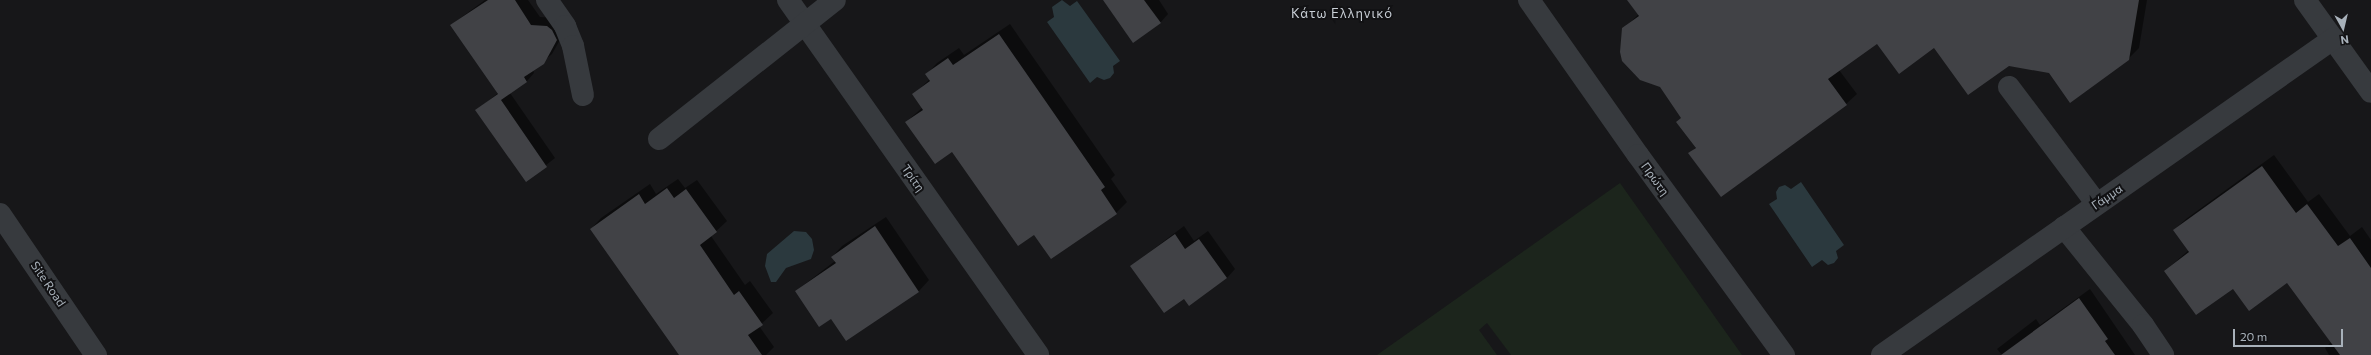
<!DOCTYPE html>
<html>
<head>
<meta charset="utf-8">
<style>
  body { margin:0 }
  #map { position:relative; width:2371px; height:355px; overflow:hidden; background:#171719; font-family:Commissioner,sans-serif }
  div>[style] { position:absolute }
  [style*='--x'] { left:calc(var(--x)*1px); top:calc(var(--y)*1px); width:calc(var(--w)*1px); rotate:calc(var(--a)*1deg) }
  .green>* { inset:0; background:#1c251c }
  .water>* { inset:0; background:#2b393e }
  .shadow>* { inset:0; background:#0007 }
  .building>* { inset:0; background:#414246 }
  .minor>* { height:22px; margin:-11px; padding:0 11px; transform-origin:11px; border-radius:11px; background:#373a3e }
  span { translate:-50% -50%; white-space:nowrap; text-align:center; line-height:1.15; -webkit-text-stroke:4px #121214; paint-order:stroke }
  .street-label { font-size:12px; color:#a8b1ba }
  .neighbourhood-label { font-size:13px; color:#c9cfd6; letter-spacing:1px }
  .north { position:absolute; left:2323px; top:8px; width:40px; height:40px; -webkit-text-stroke:3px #121214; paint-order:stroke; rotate:172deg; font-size:11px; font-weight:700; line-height:16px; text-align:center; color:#a8b1ba }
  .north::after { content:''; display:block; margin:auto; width:14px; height:18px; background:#a8b1ba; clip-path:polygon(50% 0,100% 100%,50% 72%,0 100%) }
  .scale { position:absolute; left:2233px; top:329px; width:110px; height:18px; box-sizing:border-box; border:2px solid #a8b1ba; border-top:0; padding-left:5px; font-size:12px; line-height:14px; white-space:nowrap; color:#a8b1ba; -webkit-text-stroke:3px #121214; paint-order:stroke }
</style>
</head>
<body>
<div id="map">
  <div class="green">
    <div style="clip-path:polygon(1620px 183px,1742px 355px,1511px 355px,1487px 323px,1479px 330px,1497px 355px,1377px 355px)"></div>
  </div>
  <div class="water">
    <div style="clip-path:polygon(1062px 0,1070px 6px,1077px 1px,1120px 61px,1113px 66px,1114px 73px,1110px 78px,1104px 80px,1097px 77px,1090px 83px,1047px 22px,1054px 17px,1052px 7px)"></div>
    <div style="clip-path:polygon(1801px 182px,1844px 245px,1836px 251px,1838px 258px,1834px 263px,1828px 265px,1822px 260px,1812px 267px,1769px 204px,1777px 199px,1776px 192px,1779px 187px,1785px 185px,1791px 189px)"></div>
    <div style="clip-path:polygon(794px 231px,806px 232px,812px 239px,814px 250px,811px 259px,786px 268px,776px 282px,771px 282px,765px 266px,767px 254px)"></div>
  </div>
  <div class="shadow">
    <div style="clip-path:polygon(485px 0,528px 0,540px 17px,555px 18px,565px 31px,552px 54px,533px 70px,534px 73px,527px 81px,510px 93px,555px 158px,526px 181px,476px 111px,498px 93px,451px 25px)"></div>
    <div style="clip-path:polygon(1104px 0,1159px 0,1168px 14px,1160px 23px)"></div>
    <div style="clip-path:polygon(1629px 0,2147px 0,2139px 48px,2128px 59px,2050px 72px,1935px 47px,1877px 43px,1839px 70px,1857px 94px,1846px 104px,1690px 153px,1696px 147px,1682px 117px,1623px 29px,1639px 14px)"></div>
    <div style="clip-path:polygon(1010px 24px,1115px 175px,1111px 179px,1127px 202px,1116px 213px,1035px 234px,953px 150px,906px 122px,923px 107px,914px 94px,930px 79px,927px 74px,937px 63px,959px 48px,964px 55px)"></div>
    <div style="clip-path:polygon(2274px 155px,2308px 202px,2319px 194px,2350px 236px,2362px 227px,2371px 240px,2371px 353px,2368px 355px,2329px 355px,2325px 348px,2331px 342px,2287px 281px,2233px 288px,2165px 271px,2189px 250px,2174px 230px,2186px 219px)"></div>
    <div style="clip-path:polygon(678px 179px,685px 188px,697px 180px,727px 221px,711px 236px,745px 285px,750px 281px,773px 313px,759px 326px,774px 347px,766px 355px,680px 355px,591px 229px,601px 218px,650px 184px,656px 194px)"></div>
    <div style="clip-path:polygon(886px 217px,929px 280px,919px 291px,846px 339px,831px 318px,796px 291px,835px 261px,832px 257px,842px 246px)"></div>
    <div style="clip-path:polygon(1184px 226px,1194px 241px,1208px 231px,1235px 269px,1227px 278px,1184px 298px,1131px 266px)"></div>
    <div style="clip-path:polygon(2090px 289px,2135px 355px,2002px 355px,1997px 349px,2036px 319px,2040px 325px)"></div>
  </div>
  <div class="building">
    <div style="clip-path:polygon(488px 0,515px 0,531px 25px,547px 26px,552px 30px,557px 40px,544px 64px,524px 77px,527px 82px,501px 100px,547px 167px,526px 182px,475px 110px,498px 94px,450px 25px)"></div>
    <div style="clip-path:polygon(1103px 0,1144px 0,1161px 23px,1133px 43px)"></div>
    <div style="clip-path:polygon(1627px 0,2139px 0,2129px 60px,2070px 103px,2049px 73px,2009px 66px,1968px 95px,1934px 48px,1899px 74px,1877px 44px,1828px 79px,1847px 105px,1721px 197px,1688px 153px,1696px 148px,1676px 122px,1681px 118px,1660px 87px,1640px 80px,1622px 61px,1620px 52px,1622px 28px,1639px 16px)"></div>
    <div style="clip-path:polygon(999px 34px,1105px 187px,1101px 190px,1117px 214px,1051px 259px,1034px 235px,1018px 246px,952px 152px,935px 164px,905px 122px,923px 110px,912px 94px,930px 81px,925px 74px,948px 58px,953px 65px)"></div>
    <div style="clip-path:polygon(2262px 166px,2296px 213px,2307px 204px,2338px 246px,2350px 238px,2371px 268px,2371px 355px,2340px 355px,2287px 283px,2249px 311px,2233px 289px,2196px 315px,2164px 271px,2189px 252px,2173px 230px)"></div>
    <div style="clip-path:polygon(667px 188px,674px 198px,686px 189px,717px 232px,700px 245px,734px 295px,739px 291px,763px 325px,748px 335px,762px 355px,679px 355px,590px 229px,639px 194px,645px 204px)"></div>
    <div style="clip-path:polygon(875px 226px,919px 292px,846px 341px,831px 319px,819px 327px,795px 291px,836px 263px,831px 257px)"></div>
    <div style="clip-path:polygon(1175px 234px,1185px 249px,1199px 239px,1227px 278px,1189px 306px,1184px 299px,1164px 313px,1130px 266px)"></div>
    <div style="clip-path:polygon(2079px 298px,2108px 339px,2105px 341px,2115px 355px,2001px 355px)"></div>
  </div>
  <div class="minor">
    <div style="--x:547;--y:0;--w:32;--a:55"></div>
    <div style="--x:565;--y:26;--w:22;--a:68"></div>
    <div style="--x:573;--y:46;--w:50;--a:78.5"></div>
    <div style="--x:788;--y:0;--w:434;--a:54.8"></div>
    <div style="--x:1529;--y:0;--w:189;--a:54.9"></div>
    <div style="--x:1638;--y:155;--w:248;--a:53.9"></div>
    <div style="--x:2305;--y:0;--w:113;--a:54.3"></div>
    <div style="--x:2009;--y:87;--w:146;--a:53.1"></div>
    <div style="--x:659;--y:139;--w:224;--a:-38.3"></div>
    <div style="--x:0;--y:214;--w:171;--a:55.8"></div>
    <div style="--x:2064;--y:227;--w:126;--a:51.1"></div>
    <div style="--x:2143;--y:325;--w:36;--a:56"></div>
    <div style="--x:1882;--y:355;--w:551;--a:-35.02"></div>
  </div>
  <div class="street-label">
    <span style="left:913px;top:178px;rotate:55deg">Τρίτη</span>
    <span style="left:1655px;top:179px;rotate:54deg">Πρώτη</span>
    <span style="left:2107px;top:197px;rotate:-35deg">Γάμμα</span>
    <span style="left:48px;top:284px;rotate:56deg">Site Road</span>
  </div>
  <div class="neighbourhood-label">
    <span style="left:1342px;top:13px">Κάτω Ελληνικό</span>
  </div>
  <div class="north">N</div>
  <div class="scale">20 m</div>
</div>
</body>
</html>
